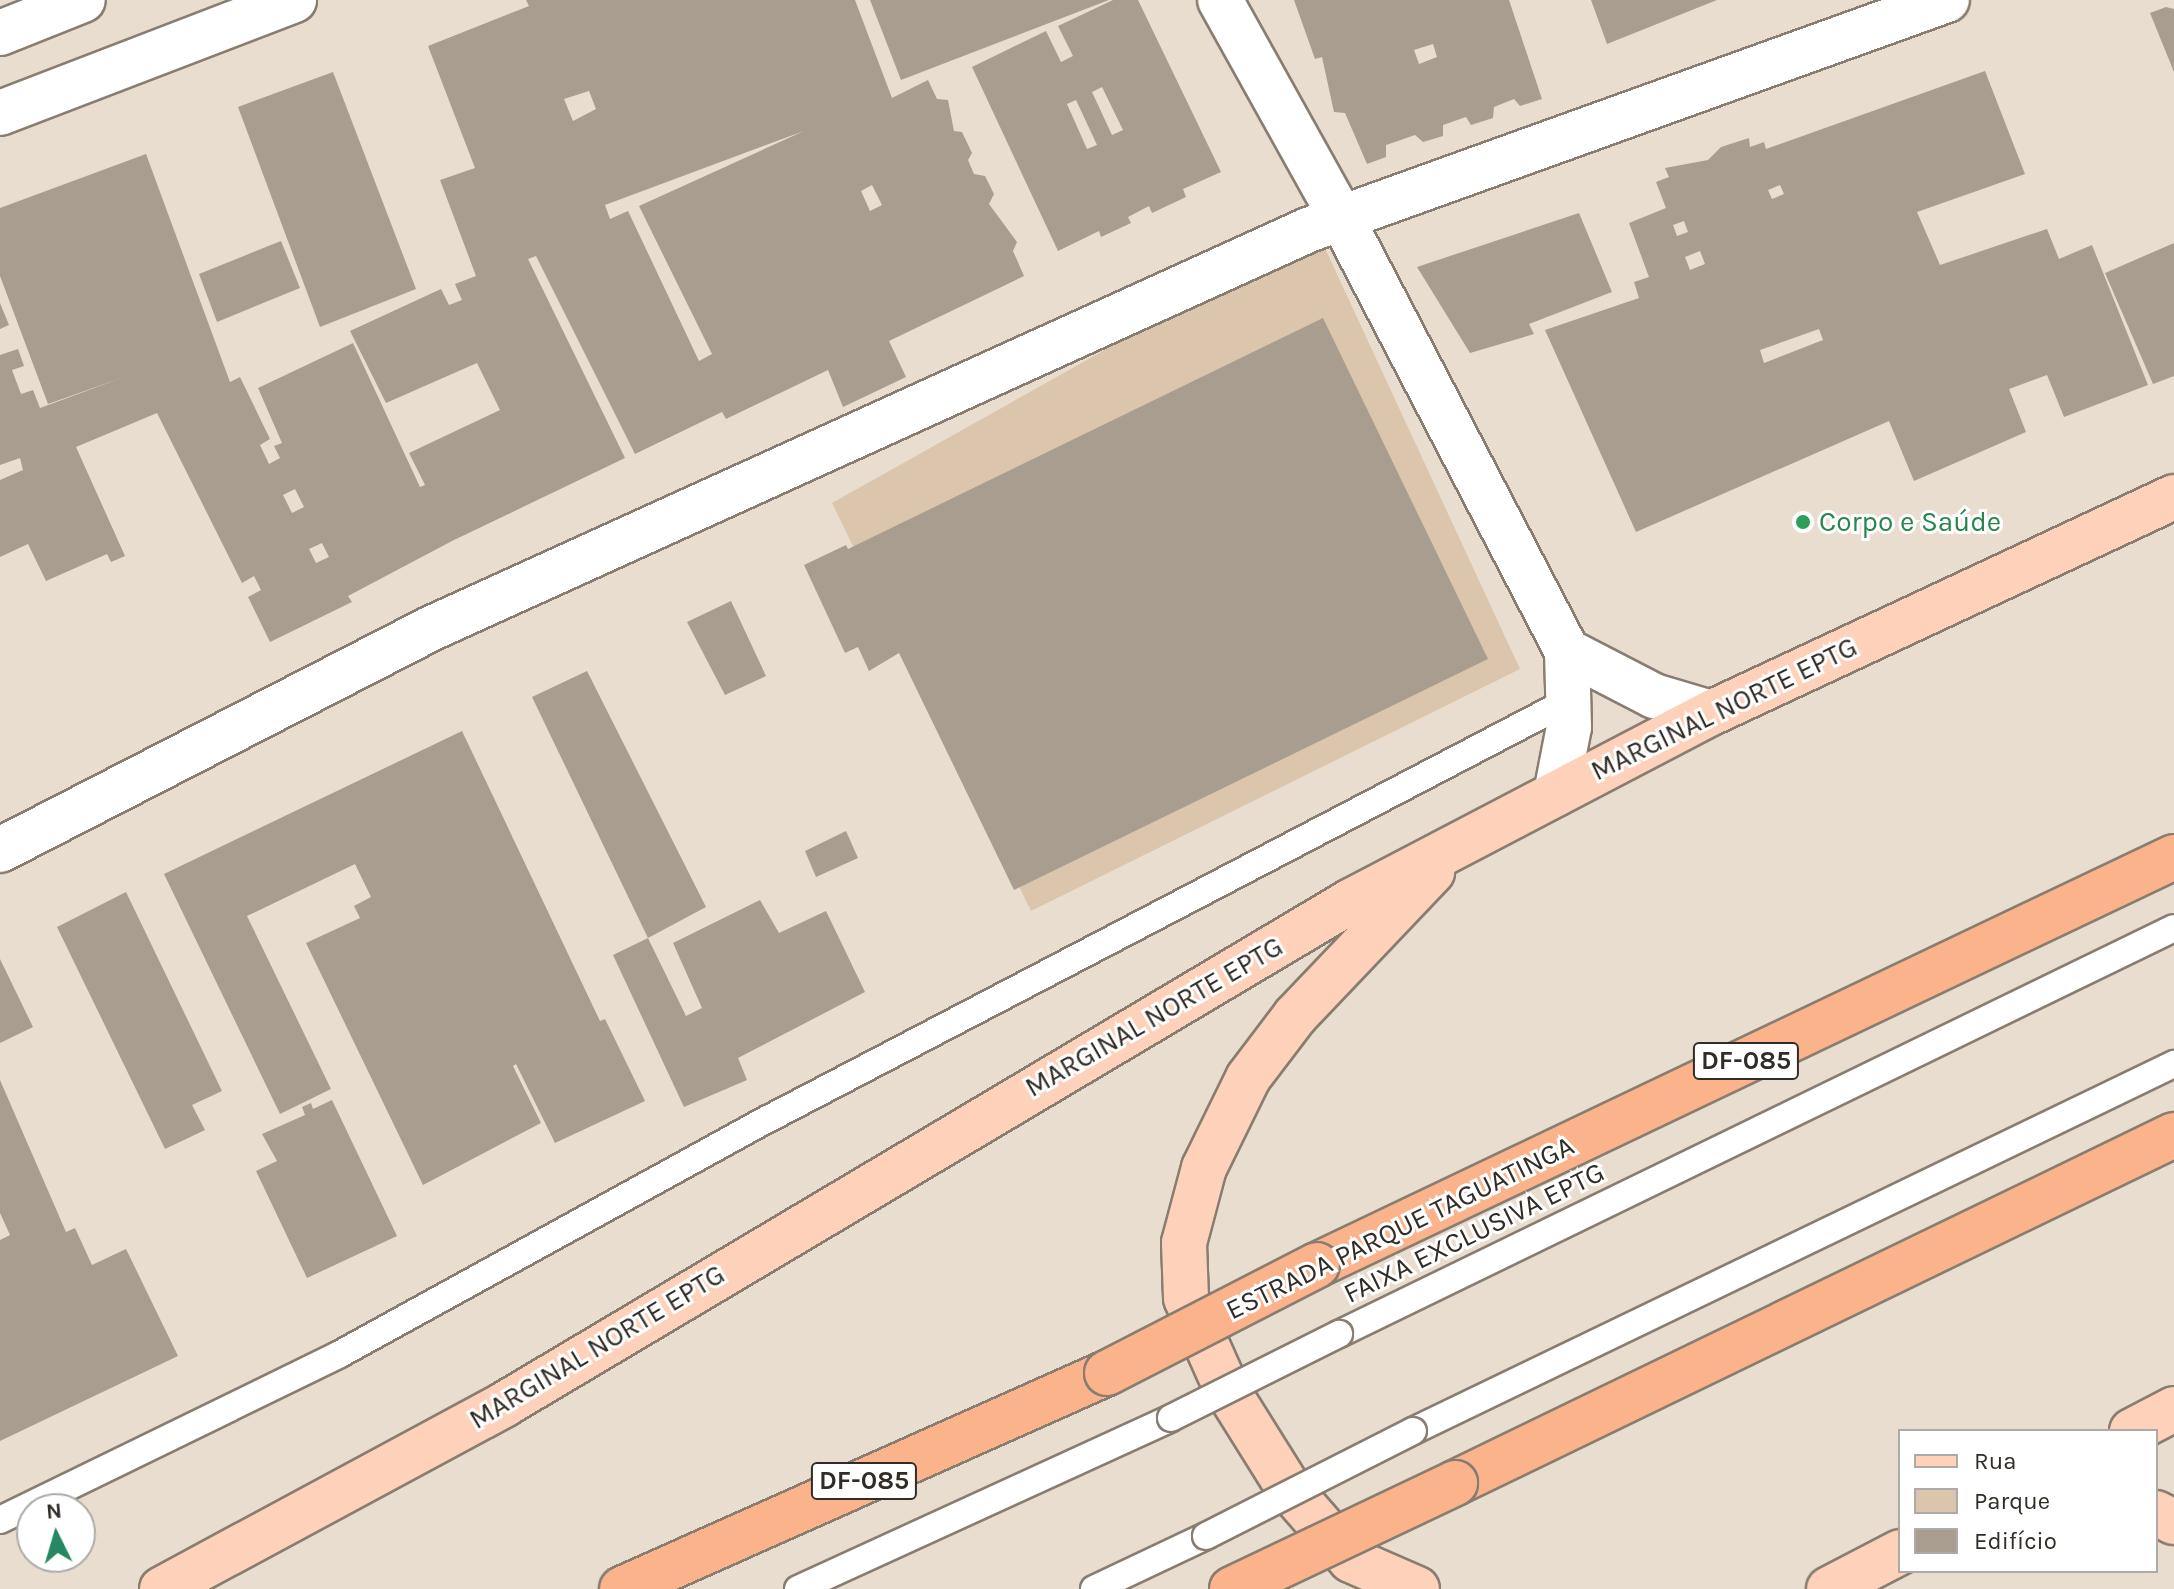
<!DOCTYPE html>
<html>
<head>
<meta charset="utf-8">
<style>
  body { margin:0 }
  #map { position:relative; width:2174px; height:1589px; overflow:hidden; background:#e9ddcf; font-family:Karla,sans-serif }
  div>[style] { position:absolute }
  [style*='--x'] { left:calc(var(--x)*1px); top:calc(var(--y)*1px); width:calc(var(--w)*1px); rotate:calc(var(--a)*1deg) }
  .green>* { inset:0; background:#dbc5ad }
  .building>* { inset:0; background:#a99d90 }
  .roads { filter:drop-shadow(2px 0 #887d70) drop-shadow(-2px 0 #887d70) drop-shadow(0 2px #887d70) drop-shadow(0 -2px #887d70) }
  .service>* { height:26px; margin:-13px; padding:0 13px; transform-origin:13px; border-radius:13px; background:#fff }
  .minor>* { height:44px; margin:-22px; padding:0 22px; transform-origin:22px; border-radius:22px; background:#fff }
  .tertiary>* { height:44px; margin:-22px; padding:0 22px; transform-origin:22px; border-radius:22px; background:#fff }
  .primary>* { height:44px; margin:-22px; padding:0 22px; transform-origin:22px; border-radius:22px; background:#fdd1ba }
  .motorway>* { height:44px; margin:-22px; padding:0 22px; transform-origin:22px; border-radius:22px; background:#fbb38c }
  .bridges { filter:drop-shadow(2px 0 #887d70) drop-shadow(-2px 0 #887d70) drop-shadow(0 2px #887d70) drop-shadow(0 -2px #887d70) }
  .service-bridge>* { height:26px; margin:-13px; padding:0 13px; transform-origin:13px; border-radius:13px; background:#fff }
  .motorway-bridge>* { height:44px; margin:-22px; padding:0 22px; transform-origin:22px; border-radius:22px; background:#fbb38c }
  .dots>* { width:22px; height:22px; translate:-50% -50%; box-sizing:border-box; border:4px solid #fff; border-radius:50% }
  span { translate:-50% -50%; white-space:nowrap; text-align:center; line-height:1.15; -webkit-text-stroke:6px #fff; paint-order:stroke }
  .shield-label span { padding:2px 6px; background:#fff; border:2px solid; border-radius:6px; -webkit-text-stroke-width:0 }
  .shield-label { font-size:26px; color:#312c26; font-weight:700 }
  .leisure-label { font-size:28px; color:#27864d }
  .left { translate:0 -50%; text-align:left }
  .street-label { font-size:28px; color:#312c26 }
  .legend { position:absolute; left:1898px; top:1429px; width:260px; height:144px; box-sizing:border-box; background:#fff; border:2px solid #adaba8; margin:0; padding:10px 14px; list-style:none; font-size:24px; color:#312c26 }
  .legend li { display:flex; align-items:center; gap:16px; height:40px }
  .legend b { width:40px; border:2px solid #adaba8 }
  .north { position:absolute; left:16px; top:1493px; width:80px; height:80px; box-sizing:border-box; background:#fff; border:2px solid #adaba8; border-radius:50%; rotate:355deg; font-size:22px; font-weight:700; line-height:32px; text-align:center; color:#312c26 }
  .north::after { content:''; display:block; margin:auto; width:28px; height:36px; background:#258861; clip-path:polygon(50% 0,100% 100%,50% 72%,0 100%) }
</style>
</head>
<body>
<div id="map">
  <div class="green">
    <div style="clip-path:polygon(1317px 231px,1520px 669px,1031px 911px,832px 503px)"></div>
  </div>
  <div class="building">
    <div style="clip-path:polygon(evenodd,526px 0,855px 0,892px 98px,928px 80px,937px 99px,948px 100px,954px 131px,962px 132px,972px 153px,968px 160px,974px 174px,985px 176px,994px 194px,989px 204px,1017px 242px,1013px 251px,1024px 276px,889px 341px,906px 377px,843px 407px,828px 370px,726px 419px,722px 412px,635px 454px,536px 256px,528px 259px,625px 458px,452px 541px,348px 596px,352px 602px,270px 642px,248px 597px,261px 590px,254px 576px,242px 583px,157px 413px,76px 447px,125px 556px,111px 562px,107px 554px,46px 581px,28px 544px,0 557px,0 480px,23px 470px,20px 458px,0 465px,0 355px,18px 349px,24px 366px,12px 370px,21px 394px,33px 390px,40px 408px,127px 376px,48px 404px,0 276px,0 208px,146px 154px,230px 382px,240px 377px,270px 439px,260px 445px,269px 464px,280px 458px,274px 446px,282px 443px,258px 388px,353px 343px,420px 487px,425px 485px,409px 453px,500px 410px,477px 363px,386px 403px,350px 331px,441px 289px,449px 305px,462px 300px,455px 284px,476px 276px,440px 180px,475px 168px,428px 46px,529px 6px,526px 0,589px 91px,596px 109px,573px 121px,564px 99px,589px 91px,526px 0,804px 131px,639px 206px,712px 354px,699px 361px,628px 211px,610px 219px,605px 205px,804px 131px,526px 0,872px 185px,882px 205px,870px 211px,861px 191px,872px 185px,526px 0,295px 489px,304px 507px,292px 513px,283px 495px,295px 489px,526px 0,322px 543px,329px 557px,316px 563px,309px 549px,322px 543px)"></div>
    <div style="clip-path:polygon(870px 0,1109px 0,901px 80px)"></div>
    <div style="clip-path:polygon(evenodd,1113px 0,1138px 0,1221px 172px,1183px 189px,1186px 197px,1152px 213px,1149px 206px,1128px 217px,1131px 223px,1101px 237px,1099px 231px,1058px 251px,972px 67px,1046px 31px,1061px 62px,1073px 56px,1058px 26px,1113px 0,1102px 87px,1123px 130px,1112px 135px,1092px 92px,1102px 87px,1113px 0,1076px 100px,1097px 145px,1087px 149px,1067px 104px,1076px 100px)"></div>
    <div style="clip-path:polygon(evenodd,1294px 0,1509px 0,1542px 99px,1520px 106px,1514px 99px,1494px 107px,1493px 118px,1471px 125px,1466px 117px,1443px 125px,1443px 136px,1423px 142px,1415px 135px,1395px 142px,1386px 145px,1386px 157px,1367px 164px,1345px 113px,1334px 112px,1322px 57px,1315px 59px,1294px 0,1433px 44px,1437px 57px,1419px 64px,1414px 50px,1433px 44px)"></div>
    <div style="clip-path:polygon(1591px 0,1717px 0,1607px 44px)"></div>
    <div style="clip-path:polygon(2166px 7px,2174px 9px,2174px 72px,2150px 13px)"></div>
    <div style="clip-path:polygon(evenodd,1985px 71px,2025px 174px,1917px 212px,1940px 265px,2047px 229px,2059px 259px,2092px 245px,2148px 385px,2064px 417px,2047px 375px,2009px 389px,2026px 432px,1914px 481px,1889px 421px,1636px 532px,1545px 330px,1639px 298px,1634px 282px,1649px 277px,1629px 223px,1666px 208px,1656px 182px,1669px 177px,1665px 168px,1708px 160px,1721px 147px,1749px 138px,1750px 147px,1764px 142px,1766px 149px,1985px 71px,1780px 185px,1784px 194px,1772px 199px,1768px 190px,1780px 185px,1985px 71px,1684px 221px,1688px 232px,1677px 236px,1673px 225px,1684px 221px,1985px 71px,1700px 251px,1705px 264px,1690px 270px,1685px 257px,1700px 251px,1985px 71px,1819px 329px,1823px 340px,1764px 363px,1760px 350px,1819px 329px)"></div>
    <div style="clip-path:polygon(333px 72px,416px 289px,320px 327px,238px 107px)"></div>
    <div style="clip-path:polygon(1579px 213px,1612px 292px,1529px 324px,1534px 334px,1470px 353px,1417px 267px)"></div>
    <div style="clip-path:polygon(281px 241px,300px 288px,217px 322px,199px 274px)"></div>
    <div style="clip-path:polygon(2174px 243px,2174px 376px,2153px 384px,2105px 273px)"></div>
    <div style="clip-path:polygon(0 303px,9px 325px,0 329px)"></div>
    <div style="clip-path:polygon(1323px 318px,1488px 659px,1014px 890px,899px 653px,869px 671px,858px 647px,845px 653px,804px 565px,846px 545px,848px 549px)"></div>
    <div style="clip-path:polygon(731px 601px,766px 676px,725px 695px,687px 622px)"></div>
    <div style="clip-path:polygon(587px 671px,706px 907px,648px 938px,532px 697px)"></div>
    <div style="clip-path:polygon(462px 731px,600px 1021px,605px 1019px,645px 1101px,555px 1143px,516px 1064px,513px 1066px,541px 1123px,423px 1185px,306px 943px,360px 918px,354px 906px,371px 897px,355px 864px,247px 916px,331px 1089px,280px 1114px,164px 874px)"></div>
    <div style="clip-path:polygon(846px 831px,858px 858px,816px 877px,805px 851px)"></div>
    <div style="clip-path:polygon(126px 892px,222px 1091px,192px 1105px,205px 1130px,165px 1149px,57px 927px)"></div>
    <div style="clip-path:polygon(760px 900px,779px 933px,826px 911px,865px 992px,738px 1058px,747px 1080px,684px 1107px,613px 955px,648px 938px,686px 1016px,702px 1008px,673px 943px)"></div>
    <div style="clip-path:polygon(0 959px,33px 1027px,0 1043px)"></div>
    <div style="clip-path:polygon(0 1080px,66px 1232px,75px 1228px,92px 1265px,126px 1249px,178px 1356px,0 1441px,0 1240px,10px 1235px,0 1213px)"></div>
    <div style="clip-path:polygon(332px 1100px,397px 1236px,307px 1278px,256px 1171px,277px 1161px,262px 1134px,305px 1115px,302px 1107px,311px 1103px,313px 1109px)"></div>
  </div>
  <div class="roads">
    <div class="service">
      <div style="--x:1339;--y:1334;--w:928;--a:-25.93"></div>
      <div style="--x:1413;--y:1431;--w:845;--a:-25.75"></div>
      <div style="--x:0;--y:1520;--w:378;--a:-26"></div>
      <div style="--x:340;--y:1354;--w:488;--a:-28.8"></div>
      <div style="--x:768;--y:1119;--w:905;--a:-27.58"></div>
      <div style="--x:798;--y:1589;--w:410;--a:-24.6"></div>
      <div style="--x:1094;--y:1589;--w:124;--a:-25.3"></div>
    </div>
    <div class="minor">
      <div style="--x:1220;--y:0;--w:248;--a:60.9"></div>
      <div style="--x:1341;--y:217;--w:489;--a:62.5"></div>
      <div style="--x:1567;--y:651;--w:76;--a:88.5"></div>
      <div style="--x:1569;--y:727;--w:68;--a:101"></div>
      <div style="--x:1567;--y:651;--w:98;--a:27.3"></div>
      <div style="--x:1654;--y:696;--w:59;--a:16.6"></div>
      <div style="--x:0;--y:850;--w:486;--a:-27.2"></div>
      <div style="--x:432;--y:628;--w:962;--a:-24.43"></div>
      <div style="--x:1308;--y:230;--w:679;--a:-19.8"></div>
    </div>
    <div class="tertiary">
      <div style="--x:0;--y:33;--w:89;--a:-21.7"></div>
      <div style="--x:0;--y:113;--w:315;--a:-21"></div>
    </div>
    <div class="primary">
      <div style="--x:2132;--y:1431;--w:47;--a:-27.6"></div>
      <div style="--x:2156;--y:1513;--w:20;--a:27"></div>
      <div style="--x:162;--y:1589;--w:390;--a:-28.3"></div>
      <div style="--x:505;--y:1404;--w:984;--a:-30.73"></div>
      <div style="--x:1351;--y:901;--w:406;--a:-27.6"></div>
      <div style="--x:1711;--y:713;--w:511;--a:-25.01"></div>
      <div style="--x:1417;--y:1589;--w:72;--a:-156.3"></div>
      <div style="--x:1351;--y:1560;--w:94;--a:-131.1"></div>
      <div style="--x:1289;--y:1489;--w:119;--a:-122"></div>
      <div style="--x:1226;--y:1388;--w:98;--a:-114"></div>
      <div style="--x:1186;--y:1298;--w:55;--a:-92.1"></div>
      <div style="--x:1184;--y:1243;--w:78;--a:-75.1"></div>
      <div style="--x:1204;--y:1168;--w:100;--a:-63.9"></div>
      <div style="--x:1248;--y:1078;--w:78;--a:-52.8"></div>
      <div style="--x:1295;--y:1016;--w:199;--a:-46.4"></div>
      <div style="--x:1829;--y:1589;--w:80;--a:-27.5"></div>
    </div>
    <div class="motorway">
      <div style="--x:1317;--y:1265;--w:949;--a:-25.46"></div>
      <div style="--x:1455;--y:1483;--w:799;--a:-25.83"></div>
      <div style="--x:622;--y:1589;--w:531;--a:-24.01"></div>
    </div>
  </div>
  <div class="bridges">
    <div class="service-bridge">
      <div style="--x:1171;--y:1418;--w:188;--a:-26.6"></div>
      <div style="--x:1206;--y:1536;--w:232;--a:-26.9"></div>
    </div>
    <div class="motorway-bridge">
      <div style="--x:1107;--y:1373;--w:236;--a:-27.2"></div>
      <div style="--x:1232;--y:1589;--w:247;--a:-25.4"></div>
    </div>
  </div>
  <div class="dots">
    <div style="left:1803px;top:522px;background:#2e9e5b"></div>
  </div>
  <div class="shield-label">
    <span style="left:1746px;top:1061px">DF-085</span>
    <span style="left:864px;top:1481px">DF-085</span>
  </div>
  <div class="leisure-label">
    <span class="left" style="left:1819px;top:522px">Corpo e Saúde</span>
  </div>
  <div class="street-label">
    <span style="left:1724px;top:709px;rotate:-26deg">MARGINAL NORTE EPTG</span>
    <span style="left:1154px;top:1017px;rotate:-30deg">MARGINAL NORTE EPTG</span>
    <span style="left:1400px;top:1228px;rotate:-26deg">ESTRADA PARQUE TAGUATINGA</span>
    <span style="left:1474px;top:1233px;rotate:-26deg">FAIXA EXCLUSIVA EPTG</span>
    <span style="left:597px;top:1347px;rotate:-31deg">MARGINAL NORTE EPTG</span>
  </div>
  <ul class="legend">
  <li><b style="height:10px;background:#fdd1ba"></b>Rua</li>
  <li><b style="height:22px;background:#dbc5ad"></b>Parque</li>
  <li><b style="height:22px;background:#a99d90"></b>Edifício</li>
  </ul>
  <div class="north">N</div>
</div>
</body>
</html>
